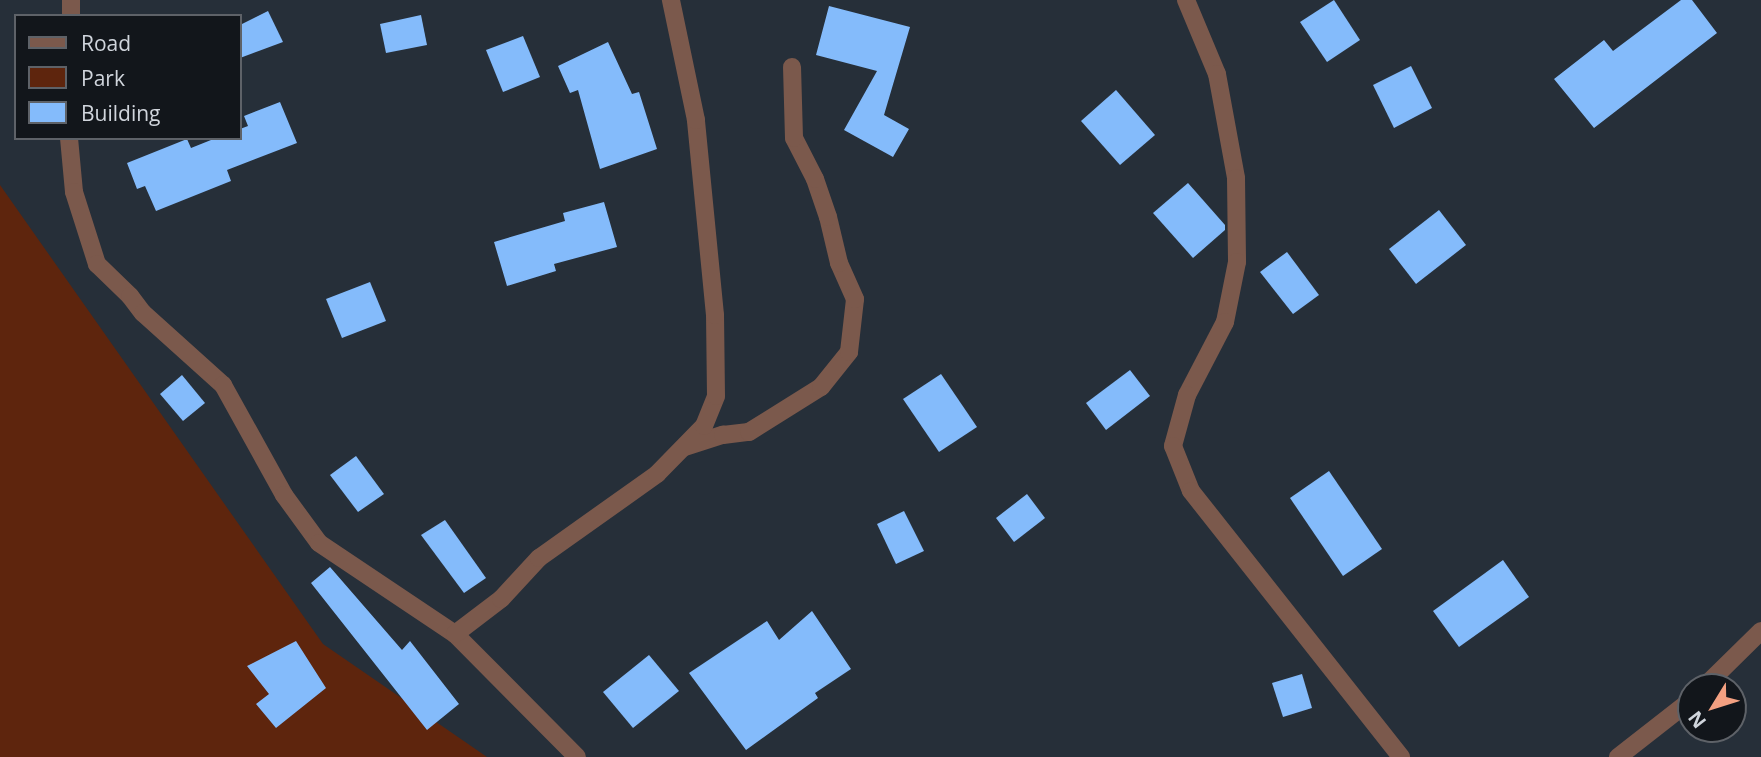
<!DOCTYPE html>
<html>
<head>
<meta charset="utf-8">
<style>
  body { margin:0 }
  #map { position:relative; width:1761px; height:757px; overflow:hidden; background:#262f39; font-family:"Open Sans",sans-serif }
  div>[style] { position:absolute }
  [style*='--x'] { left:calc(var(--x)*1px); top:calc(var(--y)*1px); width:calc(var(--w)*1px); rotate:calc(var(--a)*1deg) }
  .green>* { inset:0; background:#5e250d }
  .building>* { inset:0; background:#84bbfb }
  .street>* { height:18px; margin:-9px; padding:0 9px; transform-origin:9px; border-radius:9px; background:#7b594c }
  span { translate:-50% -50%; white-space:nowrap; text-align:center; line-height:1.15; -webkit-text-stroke:7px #12161b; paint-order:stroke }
  .legend { position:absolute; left:14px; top:14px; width:228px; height:126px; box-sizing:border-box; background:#12161b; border:2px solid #5e6268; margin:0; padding:9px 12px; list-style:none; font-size:21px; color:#d0d5dc }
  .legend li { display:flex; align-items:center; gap:14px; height:35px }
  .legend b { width:35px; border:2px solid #5e6268 }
  .north { position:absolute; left:1677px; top:673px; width:70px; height:70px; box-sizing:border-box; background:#12161b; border:2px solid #5e6268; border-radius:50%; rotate:232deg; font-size:19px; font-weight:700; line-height:28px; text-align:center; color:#d0d5dc }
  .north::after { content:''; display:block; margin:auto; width:24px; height:32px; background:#f3a081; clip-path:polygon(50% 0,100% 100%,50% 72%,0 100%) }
</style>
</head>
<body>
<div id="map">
  <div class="green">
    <div style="clip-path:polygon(0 185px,323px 644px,487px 757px,0 757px)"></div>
  </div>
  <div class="building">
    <div style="clip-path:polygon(1334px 0,1360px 40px,1327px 62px,1300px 22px)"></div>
    <div style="clip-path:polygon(1681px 0,1692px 0,1717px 33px,1594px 128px,1554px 79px,1604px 40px,1613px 51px)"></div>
    <div style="clip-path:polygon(829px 6px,910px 27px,884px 115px,909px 129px,893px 157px,844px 130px,877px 71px,816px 55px)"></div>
    <div style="clip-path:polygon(268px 11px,283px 42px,240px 58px,240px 25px)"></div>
    <div style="clip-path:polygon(421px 15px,427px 45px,386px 53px,380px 24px)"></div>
    <div style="clip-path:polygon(523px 36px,540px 77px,503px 92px,486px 50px)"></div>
    <div style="clip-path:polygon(608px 42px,632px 94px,639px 92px,657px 149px,600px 169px,578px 90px,570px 93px,558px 66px)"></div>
    <div style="clip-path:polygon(1411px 66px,1432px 108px,1394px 128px,1373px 85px)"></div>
    <div style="clip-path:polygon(1116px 90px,1155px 135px,1120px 165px,1081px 121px)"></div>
    <div style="clip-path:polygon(280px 102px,297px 143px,227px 170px,231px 181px,156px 211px,145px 186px,137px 189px,127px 163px,187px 139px,191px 148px,216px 138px,240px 138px,240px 129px,248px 126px,244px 116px)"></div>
    <div style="clip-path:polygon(1188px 183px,1225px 225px,1225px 230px,1193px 258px,1153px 213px)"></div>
    <div style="clip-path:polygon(604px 202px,617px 247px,554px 264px,556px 271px,507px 286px,494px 242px,565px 221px,563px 213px)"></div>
    <div style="clip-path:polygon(1439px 210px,1466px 245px,1416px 284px,1389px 249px)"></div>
    <div style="clip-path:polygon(1287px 252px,1319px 295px,1293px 314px,1260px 272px)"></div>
    <div style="clip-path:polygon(370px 282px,386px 321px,342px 338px,326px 299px)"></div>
    <div style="clip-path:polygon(1130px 370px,1150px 396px,1106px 430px,1086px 403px)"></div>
    <div style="clip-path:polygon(941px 374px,977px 427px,939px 452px,903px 399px)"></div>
    <div style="clip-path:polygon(182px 375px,205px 403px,183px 421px,160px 394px)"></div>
    <div style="clip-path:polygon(356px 456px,384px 494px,358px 512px,330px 475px)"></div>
    <div style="clip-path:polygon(1329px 471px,1382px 549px,1343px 576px,1290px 498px)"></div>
    <div style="clip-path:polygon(1027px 494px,1045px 518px,1014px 542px,996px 518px)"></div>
    <div style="clip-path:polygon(904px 511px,924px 551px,896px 564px,877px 524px)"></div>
    <div style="clip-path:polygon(445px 520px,486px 578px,464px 593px,421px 535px)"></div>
    <div style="clip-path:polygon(1503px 560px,1529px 597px,1459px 647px,1433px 611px)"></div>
    <div style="clip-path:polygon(330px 567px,402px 650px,410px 641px,459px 704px,427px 730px,311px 583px)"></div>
    <div style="clip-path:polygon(812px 611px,851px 669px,815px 693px,818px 698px,746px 750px,689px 673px,767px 621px,779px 640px)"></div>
    <div style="clip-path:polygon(296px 641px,326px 688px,276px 728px,256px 704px,269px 694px,247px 666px)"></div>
    <div style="clip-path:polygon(649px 655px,679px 691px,633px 728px,603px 692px)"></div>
    <div style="clip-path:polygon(1302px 674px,1312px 708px,1283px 717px,1272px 683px)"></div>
  </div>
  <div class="street">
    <div style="--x:71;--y:0;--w:16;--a:90"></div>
    <div style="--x:1186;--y:0;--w:80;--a:67.3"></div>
    <div style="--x:1217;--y:74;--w:106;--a:79.6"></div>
    <div style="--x:1236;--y:178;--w:84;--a:89.3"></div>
    <div style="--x:1237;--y:262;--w:61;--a:101.3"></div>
    <div style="--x:1225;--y:322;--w:82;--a:117.5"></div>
    <div style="--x:1187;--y:395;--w:53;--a:105.4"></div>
    <div style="--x:1173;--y:446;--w:48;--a:68.2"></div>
    <div style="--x:1191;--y:491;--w:339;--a:51.7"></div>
    <div style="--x:69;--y:138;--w:54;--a:84.7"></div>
    <div style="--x:74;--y:192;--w:76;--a:72.3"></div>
    <div style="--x:97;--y:264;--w:46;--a:44.1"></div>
    <div style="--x:130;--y:296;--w:21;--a:53"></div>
    <div style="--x:143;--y:313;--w:108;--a:42"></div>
    <div style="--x:223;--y:385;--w:126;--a:61"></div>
    <div style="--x:284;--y:495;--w:59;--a:53.9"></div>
    <div style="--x:319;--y:543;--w:164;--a:33.8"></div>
    <div style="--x:455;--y:634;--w:173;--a:45.2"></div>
    <div style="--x:685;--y:447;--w:40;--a:-18"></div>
    <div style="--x:723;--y:435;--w:26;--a:-7"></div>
    <div style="--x:749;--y:432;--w:85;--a:-32"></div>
    <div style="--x:821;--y:387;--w:45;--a:-51.3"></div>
    <div style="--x:849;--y:352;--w:53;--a:-83.5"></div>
    <div style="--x:855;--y:299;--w:39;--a:-114"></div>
    <div style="--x:839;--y:263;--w:47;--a:-103.4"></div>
    <div style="--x:828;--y:217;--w:40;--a:-108.9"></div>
    <div style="--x:815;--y:179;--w:46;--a:-117.1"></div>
    <div style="--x:794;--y:138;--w:71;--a:-91.6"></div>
    <div style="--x:455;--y:634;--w:58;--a:-37.3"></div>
    <div style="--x:501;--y:599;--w:56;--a:-47.2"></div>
    <div style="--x:539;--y:558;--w:145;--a:-35.4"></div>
    <div style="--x:657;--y:474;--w:67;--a:-45.6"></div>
    <div style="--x:704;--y:426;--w:32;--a:-68"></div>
    <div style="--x:716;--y:396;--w:81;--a:-90.7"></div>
    <div style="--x:715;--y:315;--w:196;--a:-95.6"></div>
    <div style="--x:696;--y:120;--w:123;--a:-101.8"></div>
    <div style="--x:1704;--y:687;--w:80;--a:-44.5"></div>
    <div style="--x:1618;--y:757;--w:93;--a:-38"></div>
  </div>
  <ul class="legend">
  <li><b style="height:9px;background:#7b594c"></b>Road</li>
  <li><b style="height:19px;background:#5e250d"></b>Park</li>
  <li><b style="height:19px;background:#84bbfb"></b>Building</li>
  </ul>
  <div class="north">N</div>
</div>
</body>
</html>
